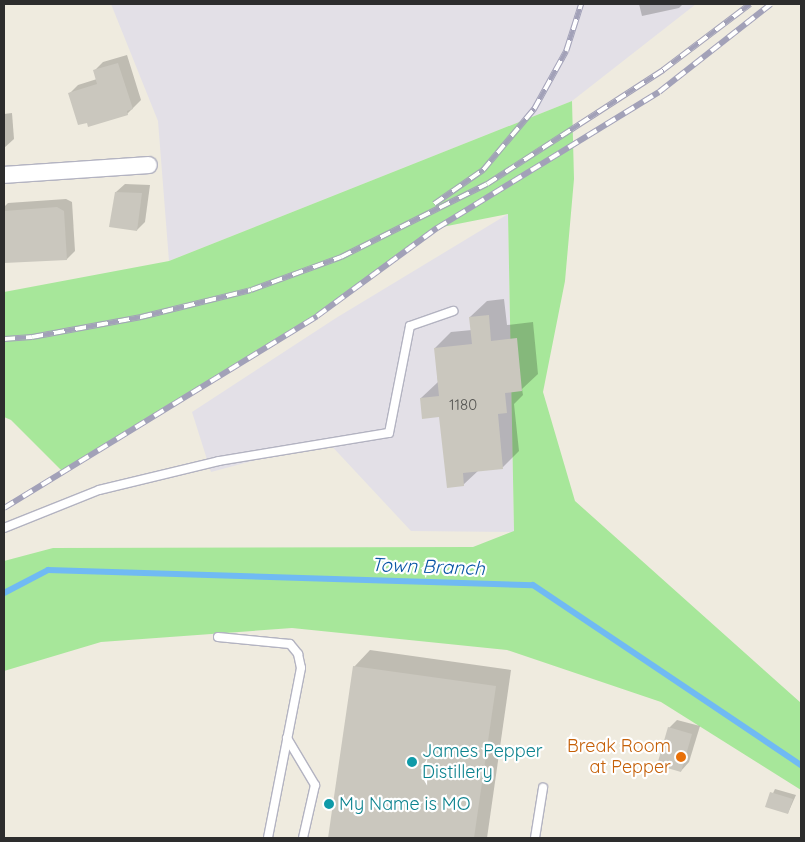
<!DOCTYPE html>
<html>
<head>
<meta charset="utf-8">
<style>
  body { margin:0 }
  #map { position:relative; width:805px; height:842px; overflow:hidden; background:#efebdf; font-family:Quicksand,sans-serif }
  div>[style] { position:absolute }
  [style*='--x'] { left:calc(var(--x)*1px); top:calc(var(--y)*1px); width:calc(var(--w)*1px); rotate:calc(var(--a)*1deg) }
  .industrial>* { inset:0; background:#e3e0e7 }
  .green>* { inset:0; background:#a7e79a }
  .shadow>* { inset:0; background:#0003 }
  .stream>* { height:6px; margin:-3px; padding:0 3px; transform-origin:3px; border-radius:3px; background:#70baf3 }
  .building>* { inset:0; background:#cac7be }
  .roads { filter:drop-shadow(1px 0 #b3b3c1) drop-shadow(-1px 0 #b3b3c1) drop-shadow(0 1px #b3b3c1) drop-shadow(0 -1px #b3b3c1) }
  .lane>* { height:8px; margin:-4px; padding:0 4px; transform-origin:4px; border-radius:4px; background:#fff }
  .street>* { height:16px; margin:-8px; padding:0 8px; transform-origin:8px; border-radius:8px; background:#fff }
  .rail>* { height:5.5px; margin-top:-2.75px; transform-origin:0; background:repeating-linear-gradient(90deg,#fff 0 11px,#a2a1b8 0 22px); box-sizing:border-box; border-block:1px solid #a2a1b8 }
  .dots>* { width:14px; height:14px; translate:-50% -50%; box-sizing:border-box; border:2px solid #fff; border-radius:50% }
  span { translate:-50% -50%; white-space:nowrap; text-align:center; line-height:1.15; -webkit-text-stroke:4.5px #fff; paint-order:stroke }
  .number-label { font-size:15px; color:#545451 }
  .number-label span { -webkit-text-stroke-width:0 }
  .food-label { font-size:18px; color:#c56008 }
  .right { translate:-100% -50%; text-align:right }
  .culture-label { font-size:18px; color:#0d838f }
  .left { translate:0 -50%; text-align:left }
  .water-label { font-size:19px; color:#0955a5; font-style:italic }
  .frame { position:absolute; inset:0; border:5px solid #2d2d2d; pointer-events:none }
</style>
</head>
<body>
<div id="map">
  <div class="industrial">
    <div style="clip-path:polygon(111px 4px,696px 4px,572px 101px,169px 261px,158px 121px)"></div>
    <div style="clip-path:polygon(508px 214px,514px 532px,411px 531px,327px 441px,211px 472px,192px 412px,336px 318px)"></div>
  </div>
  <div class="green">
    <div style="clip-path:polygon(572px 101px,574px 179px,565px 281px,543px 392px,575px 501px,801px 703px,801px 790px,661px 702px,507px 650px,292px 628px,101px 642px,4px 671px,4px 561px,53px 548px,473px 547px,514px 531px,508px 214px,437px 228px,317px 316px,62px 471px,11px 420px,4px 417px,4px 292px,169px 261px)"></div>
  </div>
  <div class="shadow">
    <div style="clip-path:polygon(639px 4px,683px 4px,679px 8px,642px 16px)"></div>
    <div style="clip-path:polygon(127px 55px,141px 100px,127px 114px,70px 93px,78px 85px,97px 79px,94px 71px,103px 62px)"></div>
    <div style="clip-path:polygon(12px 113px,14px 139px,4px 148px,4px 114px)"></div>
    <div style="clip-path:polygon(125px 184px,150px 185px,145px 222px,137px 230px,116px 192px)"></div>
    <div style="clip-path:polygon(66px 199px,72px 202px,75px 251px,67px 259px,4px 262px,4px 207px,8px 203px)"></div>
    <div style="clip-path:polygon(504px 299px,507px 325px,533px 322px,538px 374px,522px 389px,523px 395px,514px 404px,519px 451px,503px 467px,479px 470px,463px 485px,441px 416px,421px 398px,438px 382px,435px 348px,451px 332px,472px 330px,470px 317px,487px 301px)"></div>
    <div style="clip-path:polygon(370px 650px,511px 670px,487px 838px,329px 838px,354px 667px)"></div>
    <div style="clip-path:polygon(677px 720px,700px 726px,689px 762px,681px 771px,669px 728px)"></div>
    <div style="clip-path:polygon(775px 789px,796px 795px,788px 813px,767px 806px)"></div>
  </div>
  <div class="stream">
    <div style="--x:4;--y:593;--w:50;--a:-27.6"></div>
    <div style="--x:48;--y:570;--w:485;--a:1.8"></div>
    <div style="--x:533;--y:585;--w:323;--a:33.9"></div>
  </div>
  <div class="building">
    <div style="clip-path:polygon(118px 63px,133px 109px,127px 111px,128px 115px,88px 127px,87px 123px,78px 125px,68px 93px,97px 84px,93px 70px)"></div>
    <div style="clip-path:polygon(115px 192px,142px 193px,137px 231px,109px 227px)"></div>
    <div style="clip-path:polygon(57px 207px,64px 211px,67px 260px,4px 263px,4px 211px)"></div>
    <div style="clip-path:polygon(489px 315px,491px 341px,517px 338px,522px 391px,505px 393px,507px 413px,498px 414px,503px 469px,463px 473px,464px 486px,447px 488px,439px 417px,422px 419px,420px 398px,439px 396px,434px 348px,472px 344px,469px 317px)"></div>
    <div style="clip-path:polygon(353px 666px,496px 686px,474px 838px,328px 838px)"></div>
    <div style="clip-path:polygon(668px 727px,692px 734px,681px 772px,657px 765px)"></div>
    <div style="clip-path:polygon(770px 792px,793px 799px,788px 814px,765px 807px)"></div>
  </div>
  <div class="roads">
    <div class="lane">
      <div style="--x:4;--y:528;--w:102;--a:-21.8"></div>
      <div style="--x:99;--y:490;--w:123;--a:-13.6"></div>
      <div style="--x:219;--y:461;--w:172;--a:-9.4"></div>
      <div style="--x:389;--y:433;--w:109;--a:-78.9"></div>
      <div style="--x:410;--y:326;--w:46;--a:-19.2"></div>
      <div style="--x:218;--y:637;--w:72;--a:5.6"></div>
      <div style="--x:290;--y:644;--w:13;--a:51"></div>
      <div style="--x:298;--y:654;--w:14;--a:78"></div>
      <div style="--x:301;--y:668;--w:173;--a:101"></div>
      <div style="--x:287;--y:738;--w:55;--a:59.2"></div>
      <div style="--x:315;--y:785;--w:54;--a:102.8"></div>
      <div style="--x:535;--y:838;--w:51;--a:-80.9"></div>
    </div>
    <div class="street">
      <div style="--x:4;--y:175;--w:145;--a:-3.9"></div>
    </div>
  </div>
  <div class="rail">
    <div style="--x:434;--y:204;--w:60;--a:-34.8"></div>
    <div style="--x:483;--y:170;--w:80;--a:-50.1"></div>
    <div style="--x:534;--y:109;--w:66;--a:-61.1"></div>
    <div style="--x:566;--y:51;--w:49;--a:-72.3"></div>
    <div style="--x:4;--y:339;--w:28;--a:-4"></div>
    <div style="--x:32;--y:337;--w:111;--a:-10.4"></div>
    <div style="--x:141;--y:317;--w:113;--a:-13.8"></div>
    <div style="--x:251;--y:290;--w:96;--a:-20.1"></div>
    <div style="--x:341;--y:257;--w:163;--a:-26.6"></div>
    <div style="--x:487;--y:184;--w:210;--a:-32.9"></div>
    <div style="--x:663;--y:70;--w:109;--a:-37.2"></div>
    <div style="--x:4;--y:508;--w:367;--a:-31.5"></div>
    <div style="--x:317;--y:316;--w:149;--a:-36.3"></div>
    <div style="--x:437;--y:228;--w:260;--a:-31.5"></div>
    <div style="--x:659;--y:92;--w:142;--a:-38.2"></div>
  </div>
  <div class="dots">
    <div style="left:681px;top:757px;background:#e8710a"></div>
    <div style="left:412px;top:762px;background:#0f9aa8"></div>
    <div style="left:329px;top:804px;background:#0f9aa8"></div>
  </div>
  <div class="number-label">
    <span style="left:463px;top:405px">1180</span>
  </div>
  <div class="food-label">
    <span class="right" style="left:671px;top:757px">Break Room<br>at Pepper</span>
  </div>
  <div class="culture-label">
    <span class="left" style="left:422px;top:762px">James Pepper<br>Distillery</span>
    <span class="left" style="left:339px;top:804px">My Name is MO</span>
  </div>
  <div class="water-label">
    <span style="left:428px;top:567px;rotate:2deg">Town Branch</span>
  </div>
  <div class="frame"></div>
</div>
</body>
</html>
